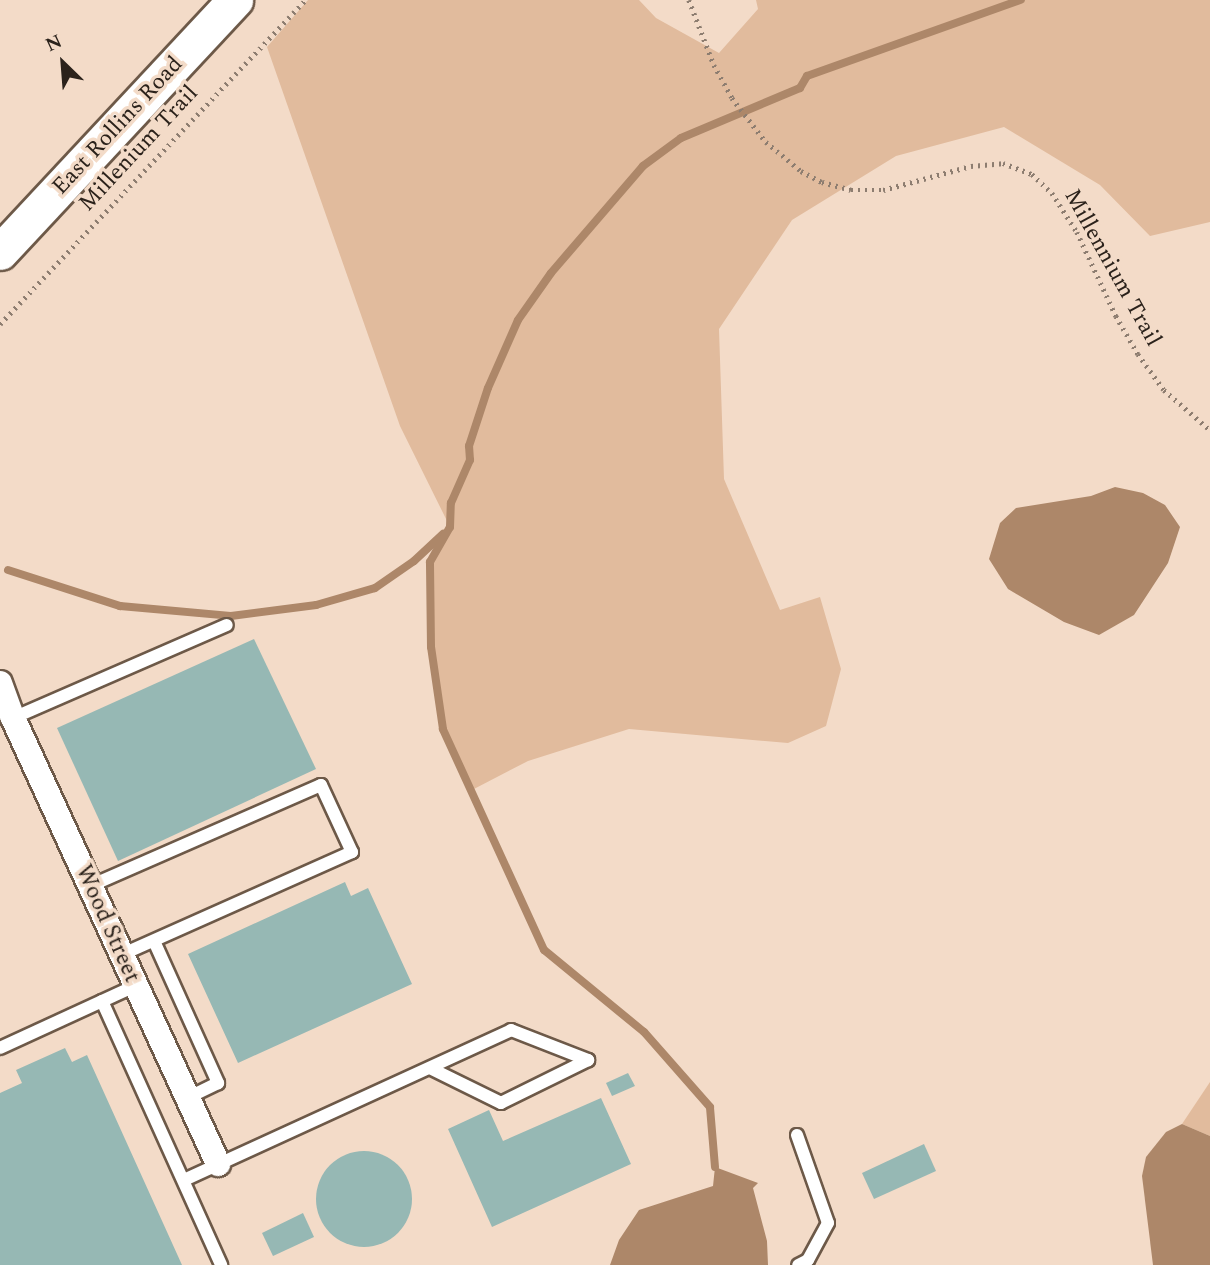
<!DOCTYPE html>
<html>
<head>
<meta charset="utf-8">
<style>
  body { margin:0 }
  #map { position:relative; width:1210px; height:1265px; overflow:hidden; background:#f3dbc8; font-family:Spectral,serif }
  div>[style] { position:absolute }
  [style*='--x'] { left:calc(var(--x)*1px); top:calc(var(--y)*1px); width:calc(var(--w)*1px); rotate:calc(var(--a)*1deg) }
  .green>* { inset:0; background:#e1bb9d }
  .water>* { inset:0; background:#ad8769 }
  .stream>* { height:8px; margin:-4px; padding:0 4px; transform-origin:4px; border-radius:4px; background:#ad8769 }
  .building>* { inset:0; background:#96b8b4 }
  .round { border-radius:50% }
  .path>* { height:4.5px; margin-top:-2.25px; transform-origin:0; background:repeating-linear-gradient(90deg,#8d7d70 0 2px,transparent 0 7px) }
  .roads { filter:drop-shadow(2px 0 #6d5948) drop-shadow(-2px 0 #6d5948) drop-shadow(0 2px #6d5948) drop-shadow(0 -2px #6d5948) }
  .service>* { height:12px; margin:-6px; padding:0 6px; transform-origin:6px; border-radius:6px; background:#fff }
  .minor>* { height:24px; margin:-12px; padding:0 12px; transform-origin:12px; border-radius:12px; background:#fff }
  .secondary>* { height:35px; margin:-17.5px; padding:0 17.5px; transform-origin:17.5px; border-radius:17.5px; background:#fff }
  span { translate:-50% -50%; white-space:nowrap; text-align:center; line-height:1.15; -webkit-text-stroke:7px #f3dbc8; paint-order:stroke }
  .street-label { font-size:23px; color:#2b221b }
  .north { position:absolute; left:28px; top:28px; width:70px; height:70px; -webkit-text-stroke:5px #f3dbc8; paint-order:stroke; rotate:335deg; font-size:19px; font-weight:700; line-height:28px; text-align:center; color:#2b221b }
  .north::after { content:''; display:block; margin:auto; width:24px; height:32px; background:#2b221b; clip-path:polygon(50% 0,100% 100%,50% 72%,0 100%) }
</style>
</head>
<body>
<div id="map">
  <div class="green">
    <div style="clip-path:polygon(308px 0,639px 0,656px 18px,719px 53px,758px 9px,756px 0,1210px 0,1210px 222px,1150px 236px,1100px 185px,1004px 127px,896px 156px,792px 220px,719px 329px,724px 479px,780px 610px,820px 597px,841px 669px,826px 726px,788px 743px,629px 729px,528px 761px,472px 790px,443px 728px,431px 647px,430px 562px,450px 527px,400px 426px,267px 47px)"></div>
    <div style="clip-path:polygon(1210px 1082px,1210px 1136px,1182px 1124px)"></div>
  </div>
  <div class="water">
    <div style="clip-path:polygon(1115px 487px,1143px 493px,1165px 505px,1180px 527px,1168px 563px,1134px 615px,1099px 635px,1064px 622px,1008px 589px,989px 559px,1000px 523px,1016px 508px,1091px 496px)"></div>
    <div style="clip-path:polygon(1182px 1124px,1210px 1136px,1210px 1265px,1153px 1265px,1142px 1176px,1146px 1157px,1166px 1132px)"></div>
    <div style="clip-path:polygon(715px 1167px,758px 1183px,753px 1188px,767px 1241px,768px 1265px,610px 1265px,619px 1240px,639px 1210px,713px 1186px)"></div>
  </div>
  <div class="stream">
    <div style="--x:8;--y:570;--w:118;--a:17.8"></div>
    <div style="--x:120;--y:606;--w:111;--a:5.1"></div>
    <div style="--x:231;--y:616;--w:86;--a:-7.4"></div>
    <div style="--x:316;--y:605;--w:61;--a:-16.1"></div>
    <div style="--x:375;--y:588;--w:47;--a:-34.7"></div>
    <div style="--x:414;--y:561;--w:40;--a:-43"></div>
    <div style="--x:715;--y:1167;--w:60;--a:-94.8"></div>
    <div style="--x:710;--y:1107;--w:100;--a:-131.3"></div>
    <div style="--x:644;--y:1032;--w:129;--a:-140.6"></div>
    <div style="--x:544;--y:950;--w:243;--a:-114.6"></div>
    <div style="--x:443;--y:729;--w:83;--a:-98.3"></div>
    <div style="--x:431;--y:647;--w:85;--a:-90.7"></div>
    <div style="--x:430;--y:562;--w:40;--a:-60.3"></div>
    <div style="--x:450;--y:527;--w:24;--a:-88"></div>
    <div style="--x:451;--y:503;--w:47;--a:-66.2"></div>
    <div style="--x:470;--y:460;--w:14;--a:-94"></div>
    <div style="--x:469;--y:446;--w:61;--a:-71.9"></div>
    <div style="--x:488;--y:388;--w:74;--a:-66.2"></div>
    <div style="--x:518;--y:320;--w:57;--a:-54.9"></div>
    <div style="--x:551;--y:273;--w:141;--a:-49.3"></div>
    <div style="--x:643;--y:166;--w:47;--a:-36.4"></div>
    <div style="--x:681;--y:138;--w:129;--a:-22.8"></div>
    <div style="--x:800;--y:88;--w:14;--a:-60"></div>
    <div style="--x:807;--y:76;--w:227;--a:-19.6"></div>
  </div>
  <div class="building">
    <div style="clip-path:polygon(254px 639px,316px 769px,118px 861px,57px 728px)"></div>
    <div style="clip-path:polygon(345px 882px,351px 896px,368px 888px,412px 984px,238px 1063px,188px 954px)"></div>
    <div style="clip-path:polygon(65px 1048px,72px 1062px,87px 1055px,182px 1265px,0 1265px,0 1093px,22px 1083px,16px 1070px)"></div>
    <div style="clip-path:polygon(628px 1073px,635px 1086px,612px 1096px,606px 1083px)"></div>
    <div style="clip-path:polygon(601px 1098px,631px 1164px,492px 1227px,448px 1129px,489px 1110px,503px 1141px)"></div>
    <div style="clip-path:polygon(924px 1144px,936px 1171px,874px 1199px,862px 1173px)"></div>
    <div class="round" style="left:316px;top:1151px;width:96px;height:96px"></div>
    <div style="clip-path:polygon(303px 1213px,314px 1237px,273px 1256px,262px 1233px)"></div>
  </div>
  <div class="path">
    <div style="--x:689;--y:0;--w:70;--a:69"></div>
    <div style="--x:714;--y:65;--w:38;--a:61"></div>
    <div style="--x:732;--y:98;--w:56;--a:52.3"></div>
    <div style="--x:766;--y:142;--w:45;--a:39.6"></div>
    <div style="--x:801;--y:171;--w:24;--a:28"></div>
    <div style="--x:822;--y:182;--w:30;--a:15"></div>
    <div style="--x:851;--y:190;--w:32;--a:0"></div>
    <div style="--x:883;--y:190;--w:91;--a:-15.3"></div>
    <div style="--x:971;--y:166;--w:32;--a:-5"></div>
    <div style="--x:1003;--y:163;--w:31;--a:21"></div>
    <div style="--x:1032;--y:174;--w:28;--a:44"></div>
    <div style="--x:1052;--y:193;--w:46;--a:57.3"></div>
    <div style="--x:1077;--y:232;--w:93;--a:65.1"></div>
    <div style="--x:1116;--y:316;--w:44;--a:59.9"></div>
    <div style="--x:1138;--y:354;--w:44;--a:54.2"></div>
    <div style="--x:1164;--y:390;--w:61;--a:41"></div>
    <div style="--x:0;--y:324;--w:445;--a:-46.7"></div>
  </div>
  <div class="roads">
    <div class="service">
      <div style="--x:13;--y:718;--w:233;--a:-23.5"></div>
      <div style="--x:90;--y:886;--w:252;--a:-23.6"></div>
      <div style="--x:321;--y:785;--w:74;--a:65.2"></div>
      <div style="--x:352;--y:852;--w:253;--a:156"></div>
      <div style="--x:154;--y:941;--w:156;--a:65.7"></div>
      <div style="--x:218;--y:1083;--w:34;--a:154"></div>
      <div style="--x:102;--y:1001;--w:290;--a:65.7"></div>
      <div style="--x:0;--y:1048;--w:149;--a:-24.7"></div>
      <div style="--x:797;--y:1135;--w:93;--a:70.6"></div>
      <div style="--x:828;--y:1223;--w:42;--a:118.4"></div>
      <div style="--x:808;--y:1260;--w:11;--a:153"></div>
      <div style="--x:184;--y:1180;--w:360;--a:-24.6"></div>
      <div style="--x:511;--y:1030;--w:83;--a:21.3"></div>
      <div style="--x:588;--y:1060;--w:97;--a:153.7"></div>
      <div style="--x:501;--y:1103;--w:79;--a:-153.8"></div>
    </div>
    <div class="minor">
      <div style="--x:0;--y:683;--w:37;--a:70"></div>
      <div style="--x:13;--y:718;--w:491;--a:65.3"></div>
    </div>
    <div class="secondary">
      <div style="--x:0;--y:252;--w:345;--a:-47"></div>
    </div>
  </div>
  <div class="street-label">
    <span style="left:118px;top:126px;rotate:-47deg">East Rollins Road</span>
    <span style="left:139px;top:149px;rotate:-47deg">Millenium Trail</span>
    <span style="left:1112px;top:268px;rotate:61deg">Millennium Trail</span>
    <span style="left:107px;top:924px;rotate:66deg">Wood Street</span>
  </div>
  <div class="north">N</div>
</div>
</body>
</html>
